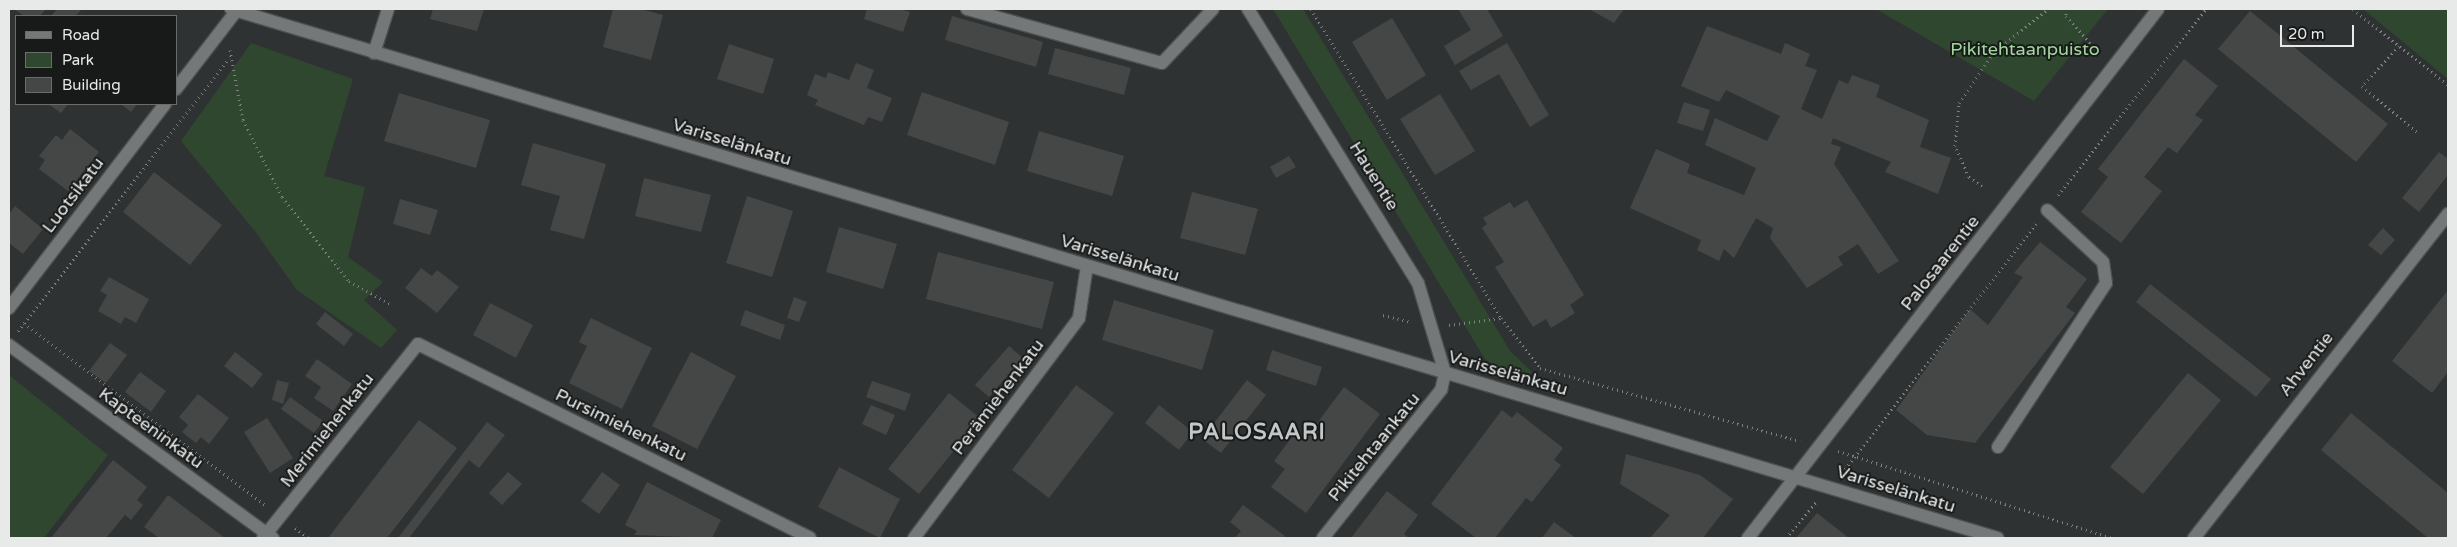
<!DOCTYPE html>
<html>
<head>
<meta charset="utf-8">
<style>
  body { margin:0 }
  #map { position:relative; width:2457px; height:547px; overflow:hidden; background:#2f3233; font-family:"Varela Round",sans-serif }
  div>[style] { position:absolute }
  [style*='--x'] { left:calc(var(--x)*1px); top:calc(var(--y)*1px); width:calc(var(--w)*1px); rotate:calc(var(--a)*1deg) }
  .green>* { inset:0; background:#30472f }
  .building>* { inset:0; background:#444746 }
  .path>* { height:3px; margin-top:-1.5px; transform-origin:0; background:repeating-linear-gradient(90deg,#7c7f7f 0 1px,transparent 0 5px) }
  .roads { filter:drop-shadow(1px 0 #4d5050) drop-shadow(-1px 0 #4d5050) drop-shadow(0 1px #4d5050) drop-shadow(0 -1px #4d5050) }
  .lane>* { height:12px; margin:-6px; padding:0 6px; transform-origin:6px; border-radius:6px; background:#747878 }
  .street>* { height:12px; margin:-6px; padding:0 6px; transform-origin:6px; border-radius:6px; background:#747878 }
  .secondary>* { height:12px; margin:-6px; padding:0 6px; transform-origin:6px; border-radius:6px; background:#747878 }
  span { translate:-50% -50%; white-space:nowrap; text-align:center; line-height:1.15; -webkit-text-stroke:4px #181a1a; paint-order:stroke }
  .park-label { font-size:18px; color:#a1d79d }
  .street-label { font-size:18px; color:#e8eaea }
  .district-label { font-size:22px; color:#c3c7c7; font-weight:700; letter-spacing:1px }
  .frame { position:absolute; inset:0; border:10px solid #e8eaea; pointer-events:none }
  .legend { position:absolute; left:15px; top:15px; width:162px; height:90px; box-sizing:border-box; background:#181a1a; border:1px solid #6b6d6d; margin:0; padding:6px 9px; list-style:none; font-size:15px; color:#e8eaea }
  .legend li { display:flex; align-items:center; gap:10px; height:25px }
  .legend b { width:25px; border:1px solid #6b6d6d }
  .scale { position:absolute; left:2280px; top:25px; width:74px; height:22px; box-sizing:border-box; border:2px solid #e8eaea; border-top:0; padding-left:6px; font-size:15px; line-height:18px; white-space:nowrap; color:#e8eaea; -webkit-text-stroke:4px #181a1a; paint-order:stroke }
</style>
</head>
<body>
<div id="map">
  <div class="green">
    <div style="clip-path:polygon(1273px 9px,1303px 9px,1510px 351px,1532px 372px,1528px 381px,1506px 375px,1485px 359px)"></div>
    <div style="clip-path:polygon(1876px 9px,2108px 9px,2034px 101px)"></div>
    <div style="clip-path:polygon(2363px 9px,2448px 9px,2448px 79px)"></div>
    <div style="clip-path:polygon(251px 43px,353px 79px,324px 176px,365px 187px,348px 257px,383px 282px,364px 300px,397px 330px,381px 348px,297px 290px,254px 230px,181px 141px)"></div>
    <div style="clip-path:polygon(9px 375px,108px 455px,44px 538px,9px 538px)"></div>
  </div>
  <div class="building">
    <div style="clip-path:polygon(14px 9px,46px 9px,40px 16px,24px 16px)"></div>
    <div style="clip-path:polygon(57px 9px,82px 9px,76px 16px,51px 16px)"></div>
    <div style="clip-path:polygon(433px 9px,484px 9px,477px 31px,430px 19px)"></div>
    <div style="clip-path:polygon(613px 9px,640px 9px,663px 15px,651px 60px,603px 47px)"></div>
    <div style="clip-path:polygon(867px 9px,900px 9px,910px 12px,903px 32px,864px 19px)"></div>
    <div style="clip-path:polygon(1458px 9px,1487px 9px,1503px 36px,1455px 65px,1444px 46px,1471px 30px)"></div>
    <div style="clip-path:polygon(1589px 9px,1624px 9px,1614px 23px)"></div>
    <div style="clip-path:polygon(2250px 11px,2388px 124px,2356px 162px,2218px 49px)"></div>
    <div style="clip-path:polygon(952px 16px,1043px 42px,1036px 67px,945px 40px)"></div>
    <div style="clip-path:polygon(1392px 18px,1426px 75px,1387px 100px,1352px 42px)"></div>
    <div style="clip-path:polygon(1707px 26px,1781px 54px,1785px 43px,1810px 54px,1805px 66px,1817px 70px,1801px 109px,1822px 119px,1839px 80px,1848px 84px,1852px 75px,1880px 85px,1876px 97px,1929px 120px,1920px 147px,1951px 158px,1938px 194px,1885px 172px,1891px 162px,1833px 138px,1831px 144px,1841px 147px,1834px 164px,1899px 261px,1878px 274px,1858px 244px,1838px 257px,1843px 265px,1807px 288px,1770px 238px,1773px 228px,1756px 218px,1734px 258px,1724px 249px,1719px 261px,1697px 250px,1701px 240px,1630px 208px,1656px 149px,1690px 164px,1687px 173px,1744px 195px,1756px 168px,1705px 145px,1715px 118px,1767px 141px,1780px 116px,1726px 90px,1719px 102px,1681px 86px)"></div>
    <div style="clip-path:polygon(1507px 43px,1549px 115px,1530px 127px,1499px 74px,1471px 90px,1459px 71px)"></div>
    <div style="clip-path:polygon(729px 44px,774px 59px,763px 94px,717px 79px)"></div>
    <div style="clip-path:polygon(1055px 48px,1131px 68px,1124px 95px,1048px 74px)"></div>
    <div style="clip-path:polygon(2184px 59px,2218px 86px,2195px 115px,2203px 120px,2177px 153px,2168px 147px,2144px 177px,2162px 191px,2121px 243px,2081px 212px,2108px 177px,2098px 169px)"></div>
    <div style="clip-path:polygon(856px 63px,874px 70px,867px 88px,892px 98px,882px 122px,868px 117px,864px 125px,815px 105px,818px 100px,807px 95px,815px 74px,826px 78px,828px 72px,849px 80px)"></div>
    <div style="clip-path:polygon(922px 92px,1009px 122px,995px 165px,907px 135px)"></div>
    <div style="clip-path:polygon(399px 93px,490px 120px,476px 168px,384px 141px)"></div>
    <div style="clip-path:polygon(1440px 94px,1475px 151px,1435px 175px,1400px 119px)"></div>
    <div style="clip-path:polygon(1684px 102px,1710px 110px,1703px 131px,1677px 123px)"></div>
    <div style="clip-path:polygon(48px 104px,68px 104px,61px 113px)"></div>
    <div style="clip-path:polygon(121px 104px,137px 104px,131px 112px)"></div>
    <div style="clip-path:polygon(70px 129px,99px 152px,68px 191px,39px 169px,45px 160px,39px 156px,56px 135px,62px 140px)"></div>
    <div style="clip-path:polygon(1039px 131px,1124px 156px,1112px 196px,1027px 171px)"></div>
    <div style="clip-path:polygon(533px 143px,606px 164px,584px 239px,550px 230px,560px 196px,521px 185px)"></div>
    <div style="clip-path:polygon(2439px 152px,2448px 159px,2448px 175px,2419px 212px,2402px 198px)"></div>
    <div style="clip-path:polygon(1289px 156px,1296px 167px,1276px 178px,1270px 167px)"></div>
    <div style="clip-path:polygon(154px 172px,222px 225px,190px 265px,123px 212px)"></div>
    <div style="clip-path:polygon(644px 178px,711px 195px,701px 232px,635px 216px)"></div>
    <div style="clip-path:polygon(1192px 192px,1258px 209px,1245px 255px,1180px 238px)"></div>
    <div style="clip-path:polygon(747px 196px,793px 211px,772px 277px,726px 263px)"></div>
    <div style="clip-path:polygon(400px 199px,438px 210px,430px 235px,393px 224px)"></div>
    <div style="clip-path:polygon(1527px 200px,1584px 295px,1570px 305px,1575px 313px,1551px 328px,1546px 319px,1533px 327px,1495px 267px,1504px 262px,1482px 228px,1487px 224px,1483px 218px,1510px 202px,1514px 208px)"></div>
    <div style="clip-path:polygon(15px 206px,43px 229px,23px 254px,9px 243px,9px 214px)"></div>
    <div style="clip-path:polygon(839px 227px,897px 244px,883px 289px,826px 272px)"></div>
    <div style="clip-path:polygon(2383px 228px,2395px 240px,2381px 255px,2368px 245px)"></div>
    <div style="clip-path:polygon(2040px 242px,2087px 279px,2066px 307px,2075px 313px,1975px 443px,1927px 435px,1896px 410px,1970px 309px,1988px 325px,2023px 277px,2014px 273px)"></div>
    <div style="clip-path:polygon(938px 252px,1054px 282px,1042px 329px,926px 299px)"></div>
    <div style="clip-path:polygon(421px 268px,432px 276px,437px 270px,459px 287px,437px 313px,405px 288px)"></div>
    <div style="clip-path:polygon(109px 277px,149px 299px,136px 323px,125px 317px,121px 324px,98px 311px,107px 295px,100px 291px)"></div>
    <div style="clip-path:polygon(2150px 284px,2271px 379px,2256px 397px,2136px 302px)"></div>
    <div style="clip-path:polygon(2448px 290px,2448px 372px,2432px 393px,2392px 361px)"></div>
    <div style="clip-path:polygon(794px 297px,807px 302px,799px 322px,787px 318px)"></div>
    <div style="clip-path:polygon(1114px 300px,1214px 330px,1202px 370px,1102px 340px)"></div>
    <div style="clip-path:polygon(490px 303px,533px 325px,516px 358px,473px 335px)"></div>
    <div style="clip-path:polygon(745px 310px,785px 325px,780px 340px,740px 325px)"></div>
    <div style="clip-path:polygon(325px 312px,353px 334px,344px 346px,316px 324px)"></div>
    <div style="clip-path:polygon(591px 318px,652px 348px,622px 409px,569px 383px,587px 346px,579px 342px)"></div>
    <div style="clip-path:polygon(110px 343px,127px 355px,106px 383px,89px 371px)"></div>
    <div style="clip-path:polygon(1009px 346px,1023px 358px,989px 397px,975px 385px)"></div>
    <div style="clip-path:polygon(1272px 350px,1322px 367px,1316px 386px,1266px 370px)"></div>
    <div style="clip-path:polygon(235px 352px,263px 374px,252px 388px,224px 366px)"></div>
    <div style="clip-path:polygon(691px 352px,736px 376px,697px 449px,652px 426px)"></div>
    <div style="clip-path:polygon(317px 359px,352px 384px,333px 411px,314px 398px,321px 387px,305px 376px)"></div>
    <div style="clip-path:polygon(140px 372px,166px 391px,151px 412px,125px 392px)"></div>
    <div style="clip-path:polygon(2188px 373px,2221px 400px,2143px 494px,2110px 467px)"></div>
    <div style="clip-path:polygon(277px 380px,289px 383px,283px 404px,272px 400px)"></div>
    <div style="clip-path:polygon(1247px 380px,1266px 395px,1221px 453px,1202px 439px)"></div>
    <div style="clip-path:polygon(872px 381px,911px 394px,905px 411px,866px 397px)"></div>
    <div style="clip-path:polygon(1076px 385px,1114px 413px,1049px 498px,1012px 470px)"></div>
    <div style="clip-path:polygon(1344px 387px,1380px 414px,1306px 513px,1271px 487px,1285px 469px,1274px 461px,1297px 430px,1306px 438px)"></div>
    <div style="clip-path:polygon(949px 393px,980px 418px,919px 494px,888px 469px)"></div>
    <div style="clip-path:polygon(198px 394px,229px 418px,209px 444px,201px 437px,196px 443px,182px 432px,188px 425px,179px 417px)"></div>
    <div style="clip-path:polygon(290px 397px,323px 421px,314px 433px,281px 409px)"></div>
    <div style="clip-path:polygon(871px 405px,895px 415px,886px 435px,862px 424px)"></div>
    <div style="clip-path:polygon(1159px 405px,1193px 432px,1179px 450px,1145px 423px)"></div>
    <div style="clip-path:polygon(1502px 410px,1512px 418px,1517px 412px,1563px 448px,1554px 460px,1561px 465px,1532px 502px,1526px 498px,1495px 538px,1476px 538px,1431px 504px)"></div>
    <div style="clip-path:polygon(2351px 413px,2448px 493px,2448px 538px,2428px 538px,2321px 450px)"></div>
    <div style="clip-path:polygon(267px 418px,293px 458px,270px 473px,244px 432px)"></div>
    <div style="clip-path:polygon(419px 420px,457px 448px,387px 538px,328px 538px)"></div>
    <div style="clip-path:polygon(487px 422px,505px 435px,479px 468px,469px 460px,409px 538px,398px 538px)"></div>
    <div style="clip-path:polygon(1626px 454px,1700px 475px,1733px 499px,1703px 538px,1650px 538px,1670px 515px,1620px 484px)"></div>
    <div style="clip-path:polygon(113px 460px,147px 487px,137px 500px,143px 505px,131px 520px,125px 515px,106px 538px,51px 538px)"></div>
    <div style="clip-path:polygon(839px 467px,900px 499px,880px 538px,818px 507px)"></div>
    <div style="clip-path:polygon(508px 472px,522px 484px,502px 505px,489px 493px)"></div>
    <div style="clip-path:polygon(602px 472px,620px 485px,599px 514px,581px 501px)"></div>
    <div style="clip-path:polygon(647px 482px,721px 520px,712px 538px,634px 535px,637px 531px,625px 525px)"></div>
    <div style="clip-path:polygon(1387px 491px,1418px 515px,1404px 534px,1409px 538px,1351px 538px)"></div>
    <div style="clip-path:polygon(168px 495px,225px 538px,159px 538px,144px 527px)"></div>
    <div style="clip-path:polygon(1243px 505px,1285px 536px,1284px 538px,1235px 538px,1241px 531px,1230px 522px)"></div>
    <div style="clip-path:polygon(1817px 513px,1849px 538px,1796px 538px)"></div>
    <div style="clip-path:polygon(1554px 522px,1576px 538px,1542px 538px)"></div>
  </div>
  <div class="path">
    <div style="--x:1311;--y:9;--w:363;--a:58.4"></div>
    <div style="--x:2066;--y:9;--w:7;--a:90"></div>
    <div style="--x:2066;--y:16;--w:39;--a:48"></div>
    <div style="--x:2353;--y:9;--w:122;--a:38.7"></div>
    <div style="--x:2399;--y:46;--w:54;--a:132.8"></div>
    <div style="--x:2362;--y:86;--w:73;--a:40"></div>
    <div style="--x:230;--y:50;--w:71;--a:79.5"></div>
    <div style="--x:243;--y:120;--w:86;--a:63.1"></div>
    <div style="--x:282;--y:197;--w:107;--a:51.4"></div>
    <div style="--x:349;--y:281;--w:47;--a:29.3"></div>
    <div style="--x:1982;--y:186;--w:16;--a:-145"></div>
    <div style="--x:1969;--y:177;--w:34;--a:-114"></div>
    <div style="--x:1955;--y:146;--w:43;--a:-84.7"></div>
    <div style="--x:1959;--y:103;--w:62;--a:-55.5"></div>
    <div style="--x:1994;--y:52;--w:69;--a:-38.5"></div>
    <div style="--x:2058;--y:195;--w:238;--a:-51.5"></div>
    <div style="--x:1383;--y:315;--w:29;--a:14"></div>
    <div style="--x:24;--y:323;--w:304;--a:37"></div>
    <div style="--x:1449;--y:325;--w:52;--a:-7.7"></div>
    <div style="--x:1501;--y:318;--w:63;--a:52"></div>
    <div style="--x:1540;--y:368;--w:270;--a:15.7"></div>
    <div style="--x:18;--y:331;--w:345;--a:-52.3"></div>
    <div style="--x:1838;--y:451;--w:288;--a:17.6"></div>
    <div style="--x:1842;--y:473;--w:316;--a:-52.1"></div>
    <div style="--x:295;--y:528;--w:17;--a:36"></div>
    <div style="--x:1786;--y:538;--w:47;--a:-50.2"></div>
  </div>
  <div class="roads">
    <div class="lane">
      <div style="--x:1998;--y:447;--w:196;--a:-56.6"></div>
      <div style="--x:2106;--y:283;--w:21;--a:-98"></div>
      <div style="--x:2103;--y:262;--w:76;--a:-137.1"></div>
    </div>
    <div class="street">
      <div style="--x:967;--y:9;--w:202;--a:15.5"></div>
      <div style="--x:1162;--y:63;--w:74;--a:-46.6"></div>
      <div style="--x:1248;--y:9;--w:322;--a:58.2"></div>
      <div style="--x:1418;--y:283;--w:94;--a:73.3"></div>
      <div style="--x:1445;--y:373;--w:17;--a:103"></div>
      <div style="--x:1441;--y:390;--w:189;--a:128.6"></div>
      <div style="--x:374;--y:53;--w:46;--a:-72.3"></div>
      <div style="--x:176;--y:89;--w:100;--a:-52.3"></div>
      <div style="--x:9;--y:308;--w:257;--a:-52.6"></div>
      <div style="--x:9;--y:345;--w:327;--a:36.2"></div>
      <div style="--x:263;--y:538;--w:248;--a:-51.4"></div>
      <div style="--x:418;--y:344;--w:437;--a:26.3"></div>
      <div style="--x:914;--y:538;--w:275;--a:-53.1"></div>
      <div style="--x:1079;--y:318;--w:53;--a:-81.3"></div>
      <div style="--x:2194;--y:538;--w:412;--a:-51.9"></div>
    </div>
    <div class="secondary">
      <div style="--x:231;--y:9;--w:1844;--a:16.67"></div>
      <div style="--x:1748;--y:538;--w:669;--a:-52.22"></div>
    </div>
  </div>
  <div class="park-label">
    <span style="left:2025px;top:49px">Pikitehtaanpuisto</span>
  </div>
  <div class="street-label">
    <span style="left:732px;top:142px;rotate:17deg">Varisselänkatu</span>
    <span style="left:1374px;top:176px;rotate:58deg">Hauentie</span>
    <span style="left:73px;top:195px;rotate:-53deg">Luotsikatu</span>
    <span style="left:1120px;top:258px;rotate:17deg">Varisselänkatu</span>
    <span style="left:1940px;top:263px;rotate:-52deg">Palosaarentie</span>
    <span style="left:2306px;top:364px;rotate:-52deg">Ahventie</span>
    <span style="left:1508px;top:373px;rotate:16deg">Varisselänkatu</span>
    <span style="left:998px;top:397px;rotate:-53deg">Perämiehenkatu</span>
    <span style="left:621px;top:425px;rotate:26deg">Pursimiehenkatu</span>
    <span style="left:151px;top:428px;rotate:36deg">Kapteeninkatu</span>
    <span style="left:327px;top:430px;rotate:-52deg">Merimiehenkatu</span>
    <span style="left:1374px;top:447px;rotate:-51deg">Pikitehtaankatu</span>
    <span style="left:1896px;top:489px;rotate:17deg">Varisselänkatu</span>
  </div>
  <div class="district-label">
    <span style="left:1257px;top:433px">PALOSAARI</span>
  </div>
  <div class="frame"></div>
  <ul class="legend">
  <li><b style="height:6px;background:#747878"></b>Road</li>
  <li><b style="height:14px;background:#30472f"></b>Park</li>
  <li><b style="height:14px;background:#444746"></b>Building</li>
  </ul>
  <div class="scale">20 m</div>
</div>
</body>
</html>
